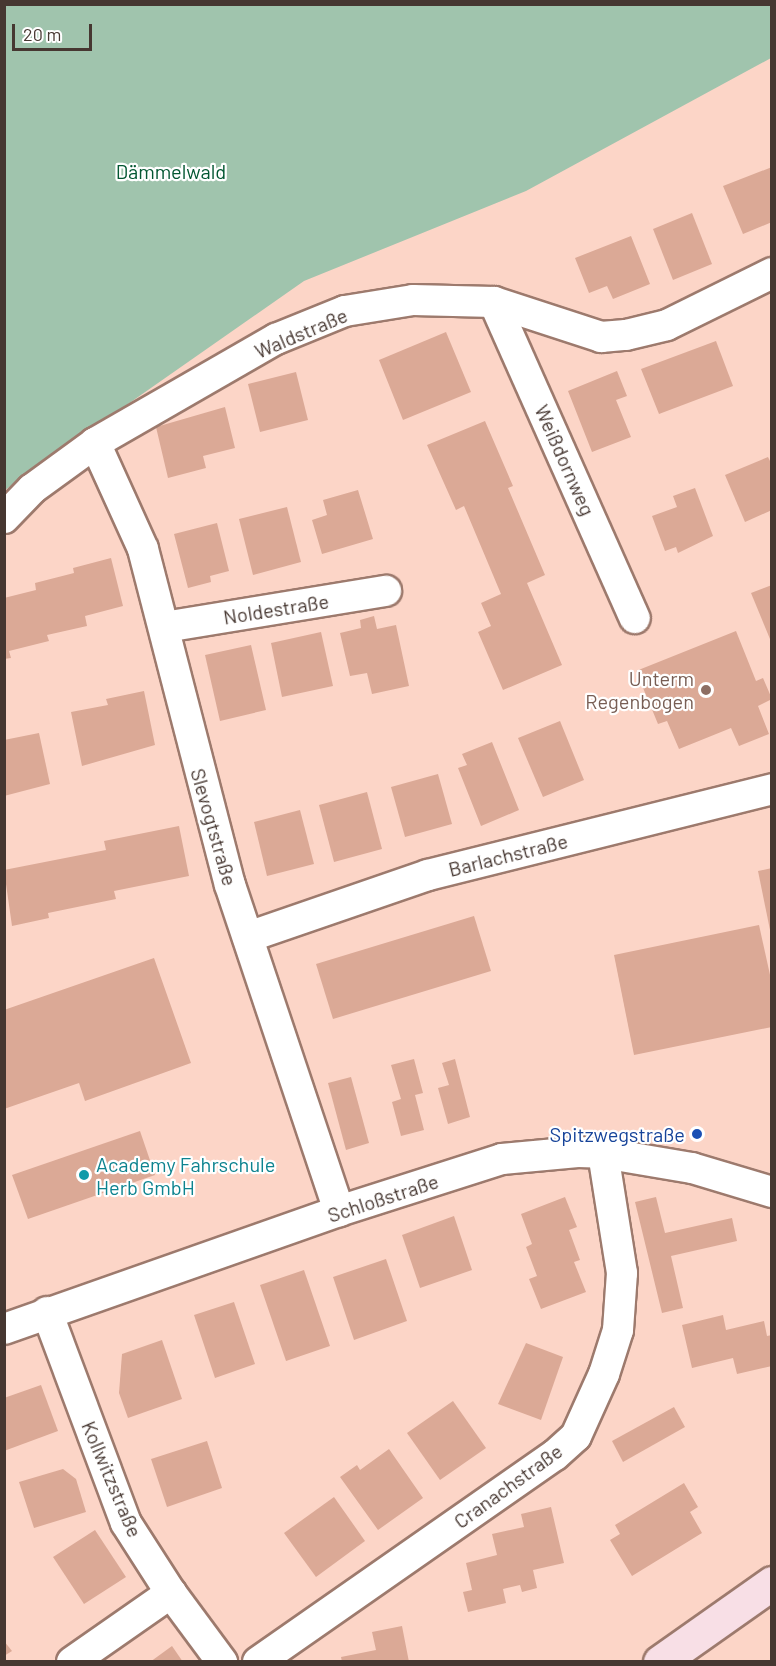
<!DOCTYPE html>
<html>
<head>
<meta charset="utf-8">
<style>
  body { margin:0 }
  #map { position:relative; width:776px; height:1666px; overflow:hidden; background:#fcd5c7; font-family:Barlow,sans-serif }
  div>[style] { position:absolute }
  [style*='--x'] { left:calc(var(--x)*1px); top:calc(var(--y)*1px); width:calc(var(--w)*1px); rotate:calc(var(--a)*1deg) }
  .green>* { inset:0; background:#a0c4ad }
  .building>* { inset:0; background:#dba996 }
  .roads { filter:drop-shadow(2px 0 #9d7a6d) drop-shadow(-2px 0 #9d7a6d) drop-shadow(0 2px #9d7a6d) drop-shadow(0 -2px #9d7a6d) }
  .minor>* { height:30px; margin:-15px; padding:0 15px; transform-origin:15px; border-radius:15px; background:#fff }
  .secondary>* { height:33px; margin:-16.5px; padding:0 16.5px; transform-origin:16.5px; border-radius:16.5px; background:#f8dfe6 }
  .dots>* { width:16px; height:16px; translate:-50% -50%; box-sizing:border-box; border:3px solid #fff; border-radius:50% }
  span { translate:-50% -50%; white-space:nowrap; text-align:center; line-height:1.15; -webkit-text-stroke:4.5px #fff; paint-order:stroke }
  .park-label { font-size:20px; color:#035732 }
  .street-label { font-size:20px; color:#463731 }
  .education-label { font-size:20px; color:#785e54 }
  .right { translate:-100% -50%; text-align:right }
  .transit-label { font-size:20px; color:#164399 }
  .culture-label { font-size:20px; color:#0d838f }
  .left { translate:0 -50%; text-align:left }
  .frame { position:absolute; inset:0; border:6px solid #463731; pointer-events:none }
  .scale { position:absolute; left:12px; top:24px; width:80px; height:27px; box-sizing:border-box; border:3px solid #463731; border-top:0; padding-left:8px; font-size:18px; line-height:21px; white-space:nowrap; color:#463731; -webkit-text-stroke:4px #fff; paint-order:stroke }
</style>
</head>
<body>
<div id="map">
  <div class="green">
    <div style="clip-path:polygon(5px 5px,771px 5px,771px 58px,526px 191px,304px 281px,5px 490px)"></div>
  </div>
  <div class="building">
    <div style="clip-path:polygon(772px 167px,772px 222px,743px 234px,723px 186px)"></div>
    <div style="clip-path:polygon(692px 213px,712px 264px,673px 280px,653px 229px)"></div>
    <div style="clip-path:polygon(631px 236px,650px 284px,613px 299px,607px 286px,589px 293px,575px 258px)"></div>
    <div style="clip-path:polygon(446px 332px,471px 392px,403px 420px,379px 360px)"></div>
    <div style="clip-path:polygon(716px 341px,733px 386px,659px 414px,641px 369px)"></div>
    <div style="clip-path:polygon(617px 371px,627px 396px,616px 400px,631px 437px,592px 452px,568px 391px)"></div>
    <div style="clip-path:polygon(296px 372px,308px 420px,260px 432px,248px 384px)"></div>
    <div style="clip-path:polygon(225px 407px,235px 448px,203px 456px,206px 468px,168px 478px,156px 427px)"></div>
    <div style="clip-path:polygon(485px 421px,513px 486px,508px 488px,545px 575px,527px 583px,562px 665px,503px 690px,478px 632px,491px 626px,481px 603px,501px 594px,464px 506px,456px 510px,427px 445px)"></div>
    <div style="clip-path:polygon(768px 457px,772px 465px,772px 510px,745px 522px,725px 475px)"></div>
    <div style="clip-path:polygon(695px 488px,713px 536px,678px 553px,676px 547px,665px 551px,652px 516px,677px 507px,673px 496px)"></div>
    <div style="clip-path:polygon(358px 490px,373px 539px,322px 554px,312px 520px,327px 515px,323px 500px)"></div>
    <div style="clip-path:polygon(287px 507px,301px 562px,253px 575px,239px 519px)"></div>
    <div style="clip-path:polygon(217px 523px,229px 571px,210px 576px,211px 582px,188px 588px,174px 534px)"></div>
    <div style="clip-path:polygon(111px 558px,123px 606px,85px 616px,87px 626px,47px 635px,49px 641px,9px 651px,11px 658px,4px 659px,4px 598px,36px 590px,35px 583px,74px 573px,73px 568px)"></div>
    <div style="clip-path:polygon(772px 585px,772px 638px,770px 639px,751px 593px)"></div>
    <div style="clip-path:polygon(374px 616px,377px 629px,396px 625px,409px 686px,372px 694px,367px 673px,350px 676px,340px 633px,361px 628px,360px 620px)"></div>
    <div style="clip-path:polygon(736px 631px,756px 681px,763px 678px,772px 699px,758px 706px,769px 734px,739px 746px,731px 728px,679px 749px,667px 721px,658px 724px,636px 671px)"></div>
    <div style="clip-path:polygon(321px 632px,333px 686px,282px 697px,271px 643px)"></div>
    <div style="clip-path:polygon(251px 645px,266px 710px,220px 721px,205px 655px)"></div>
    <div style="clip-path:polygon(144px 691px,155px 745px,82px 766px,71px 712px,108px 705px,106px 699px)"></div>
    <div style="clip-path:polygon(560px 721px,584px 780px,543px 797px,518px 738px)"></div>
    <div style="clip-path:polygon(39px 733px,50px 784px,4px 796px,4px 740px)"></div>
    <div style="clip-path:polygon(492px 742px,519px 810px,481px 826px,458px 768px,467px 765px,462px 754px)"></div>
    <div style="clip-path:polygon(438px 774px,452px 824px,405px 837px,391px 787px)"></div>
    <div style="clip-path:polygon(367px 792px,382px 849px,334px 862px,319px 805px)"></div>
    <div style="clip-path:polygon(300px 810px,314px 864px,267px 876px,254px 822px)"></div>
    <div style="clip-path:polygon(179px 826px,189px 876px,114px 891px,116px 899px,48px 913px,49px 918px,12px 926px,4px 870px,106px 850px,104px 841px)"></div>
    <div style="clip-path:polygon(772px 868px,772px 930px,770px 930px,758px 871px)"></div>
    <div style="clip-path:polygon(474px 916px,491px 971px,333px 1019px,316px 964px)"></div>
    <div style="clip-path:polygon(759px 925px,772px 984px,772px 1027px,634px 1055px,614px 955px)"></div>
    <div style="clip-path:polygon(154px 958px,191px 1063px,85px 1101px,79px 1083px,4px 1109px,4px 1010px)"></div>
    <div style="clip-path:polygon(414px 1059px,423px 1093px,415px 1095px,424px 1130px,401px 1136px,392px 1102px,401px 1099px,391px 1065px)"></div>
    <div style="clip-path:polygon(455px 1059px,470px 1117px,448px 1124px,438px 1088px,449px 1085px,442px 1063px)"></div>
    <div style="clip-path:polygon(351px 1077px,369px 1143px,346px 1150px,328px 1083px)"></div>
    <div style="clip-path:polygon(140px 1131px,155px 1175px,28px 1219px,12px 1175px)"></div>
    <div style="clip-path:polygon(565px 1197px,577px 1227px,569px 1230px,580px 1260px,574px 1262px,586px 1292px,541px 1309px,529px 1279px,537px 1276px,526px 1247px,532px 1244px,521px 1214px)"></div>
    <div style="clip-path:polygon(656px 1197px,665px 1233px,732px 1218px,737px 1241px,671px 1256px,683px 1308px,662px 1313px,635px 1202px)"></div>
    <div style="clip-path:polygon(454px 1216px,472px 1270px,420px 1288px,402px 1235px)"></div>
    <div style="clip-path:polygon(386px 1259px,407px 1321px,354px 1340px,333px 1277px)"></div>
    <div style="clip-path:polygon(304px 1270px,330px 1346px,286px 1361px,260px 1285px)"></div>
    <div style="clip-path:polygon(234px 1302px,255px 1364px,215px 1378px,194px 1315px)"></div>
    <div style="clip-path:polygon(723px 1315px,726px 1330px,764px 1321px,767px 1336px,772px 1335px,772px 1366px,737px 1374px,733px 1358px,692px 1368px,682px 1325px)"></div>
    <div style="clip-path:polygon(162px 1340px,182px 1399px,128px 1418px,119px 1393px,122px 1354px)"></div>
    <div style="clip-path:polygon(526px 1343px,563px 1357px,541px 1420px,498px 1404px)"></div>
    <div style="clip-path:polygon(41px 1385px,58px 1431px,4px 1451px,4px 1398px)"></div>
    <div style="clip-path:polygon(453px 1401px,486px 1448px,440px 1480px,407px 1433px)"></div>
    <div style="clip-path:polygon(674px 1407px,685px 1427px,623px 1462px,612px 1441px)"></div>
    <div style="clip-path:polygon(207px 1441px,222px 1488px,167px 1507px,151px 1459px)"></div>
    <div style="clip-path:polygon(389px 1449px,423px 1498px,378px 1530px,340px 1477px,357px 1465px,360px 1470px)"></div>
    <div style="clip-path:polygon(63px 1469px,76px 1479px,86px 1512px,34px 1528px,19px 1482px)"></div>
    <div style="clip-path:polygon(684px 1483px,698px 1507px,690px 1512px,702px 1533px,632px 1576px,610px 1540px,620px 1534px,615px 1525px)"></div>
    <div style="clip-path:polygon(334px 1497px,365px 1541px,316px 1577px,284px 1533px)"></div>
    <div style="clip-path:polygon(551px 1507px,564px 1563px,533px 1570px,537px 1588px,522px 1592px,520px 1585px,503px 1589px,506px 1603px,468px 1612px,463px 1592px,472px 1590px,466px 1563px,497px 1555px,492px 1534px,524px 1527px,521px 1514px)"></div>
    <div style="clip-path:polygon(95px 1530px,126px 1577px,84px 1604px,53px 1557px)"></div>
    <div style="clip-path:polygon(402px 1626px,409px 1662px,342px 1662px,341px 1657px,376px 1650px,372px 1632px)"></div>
    <div style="clip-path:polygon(4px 1641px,12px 1651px,4px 1656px)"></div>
    <div style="clip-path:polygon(172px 1646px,183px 1662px,150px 1662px)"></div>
  </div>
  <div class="roads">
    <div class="minor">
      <div style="--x:494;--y:302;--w:346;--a:66"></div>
      <div style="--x:95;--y:443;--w:116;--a:65.6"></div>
      <div style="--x:143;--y:549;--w:347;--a:75.5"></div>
      <div style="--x:230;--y:885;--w:344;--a:71.5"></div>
      <div style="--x:4;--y:518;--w:40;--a:-46"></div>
      <div style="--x:32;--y:489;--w:78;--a:-36.1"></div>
      <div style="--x:95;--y:443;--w:209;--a:-29.9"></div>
      <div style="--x:276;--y:339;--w:74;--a:-22.1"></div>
      <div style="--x:345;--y:311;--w:69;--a:-9.2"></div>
      <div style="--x:413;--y:300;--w:81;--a:1.4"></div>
      <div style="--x:494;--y:302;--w:113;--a:18.1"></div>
      <div style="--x:601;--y:337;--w:25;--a:-5"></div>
      <div style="--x:626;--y:335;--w:42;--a:-13.7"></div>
      <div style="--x:667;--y:325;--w:117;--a:-26.3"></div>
      <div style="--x:165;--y:627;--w:224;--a:-9.3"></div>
      <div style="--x:248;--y:937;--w:190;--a:-19"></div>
      <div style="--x:428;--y:875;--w:355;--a:-14"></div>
      <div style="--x:47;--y:1312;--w:225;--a:69.5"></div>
      <div style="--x:126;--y:1523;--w:83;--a:57.3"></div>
      <div style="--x:171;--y:1593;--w:86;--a:53.5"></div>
      <div style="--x:4;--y:1329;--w:355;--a:-19.4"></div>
      <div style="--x:339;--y:1211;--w:171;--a:-17.7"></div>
      <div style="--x:502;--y:1159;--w:76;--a:-5.3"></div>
      <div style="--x:578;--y:1152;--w:25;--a:2"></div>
      <div style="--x:603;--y:1153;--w:90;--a:9.6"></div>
      <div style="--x:692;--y:1168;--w:84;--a:16.7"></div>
      <div style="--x:72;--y:1662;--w:121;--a:-34.9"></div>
      <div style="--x:258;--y:1662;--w:362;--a:-34.9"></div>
      <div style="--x:555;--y:1455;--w:28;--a:-42"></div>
      <div style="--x:576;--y:1436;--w:68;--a:-65.7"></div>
      <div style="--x:604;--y:1374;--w:46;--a:-72.3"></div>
      <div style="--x:618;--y:1330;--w:57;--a:-86"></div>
      <div style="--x:622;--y:1273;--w:121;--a:-99"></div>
    </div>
    <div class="secondary">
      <div style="--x:660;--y:1662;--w:137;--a:-35.2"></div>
    </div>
  </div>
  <div class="dots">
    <div style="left:706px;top:690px;background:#8d6e63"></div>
    <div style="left:697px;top:1134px;background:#1a4fb4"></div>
    <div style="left:84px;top:1175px;background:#0f9aa8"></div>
  </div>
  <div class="park-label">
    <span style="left:171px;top:171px">Dämmelwald</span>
  </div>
  <div class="street-label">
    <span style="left:301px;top:333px;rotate:-23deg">Waldstraße</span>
    <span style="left:565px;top:460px;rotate:66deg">Weißdornweg</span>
    <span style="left:276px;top:609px;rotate:-9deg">Noldestraße</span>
    <span style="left:214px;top:827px;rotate:74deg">Slevogtstraße</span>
    <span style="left:508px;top:855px;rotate:-14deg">Barlachstraße</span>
    <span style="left:383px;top:1198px;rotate:-18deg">Schloßstraße</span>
    <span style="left:112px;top:1479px;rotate:67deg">Kollwitzstraße</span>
    <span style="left:508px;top:1486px;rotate:-36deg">Cranachstraße</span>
  </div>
  <div class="education-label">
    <span class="right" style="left:694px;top:690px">Unterm<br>Regenbogen</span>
  </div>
  <div class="transit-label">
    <span class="right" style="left:685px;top:1134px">Spitzwegstraße</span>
  </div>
  <div class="culture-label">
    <span class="left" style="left:96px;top:1176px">Academy Fahrschule<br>Herb GmbH</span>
  </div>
  <div class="frame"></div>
  <div class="scale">20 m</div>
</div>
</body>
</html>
